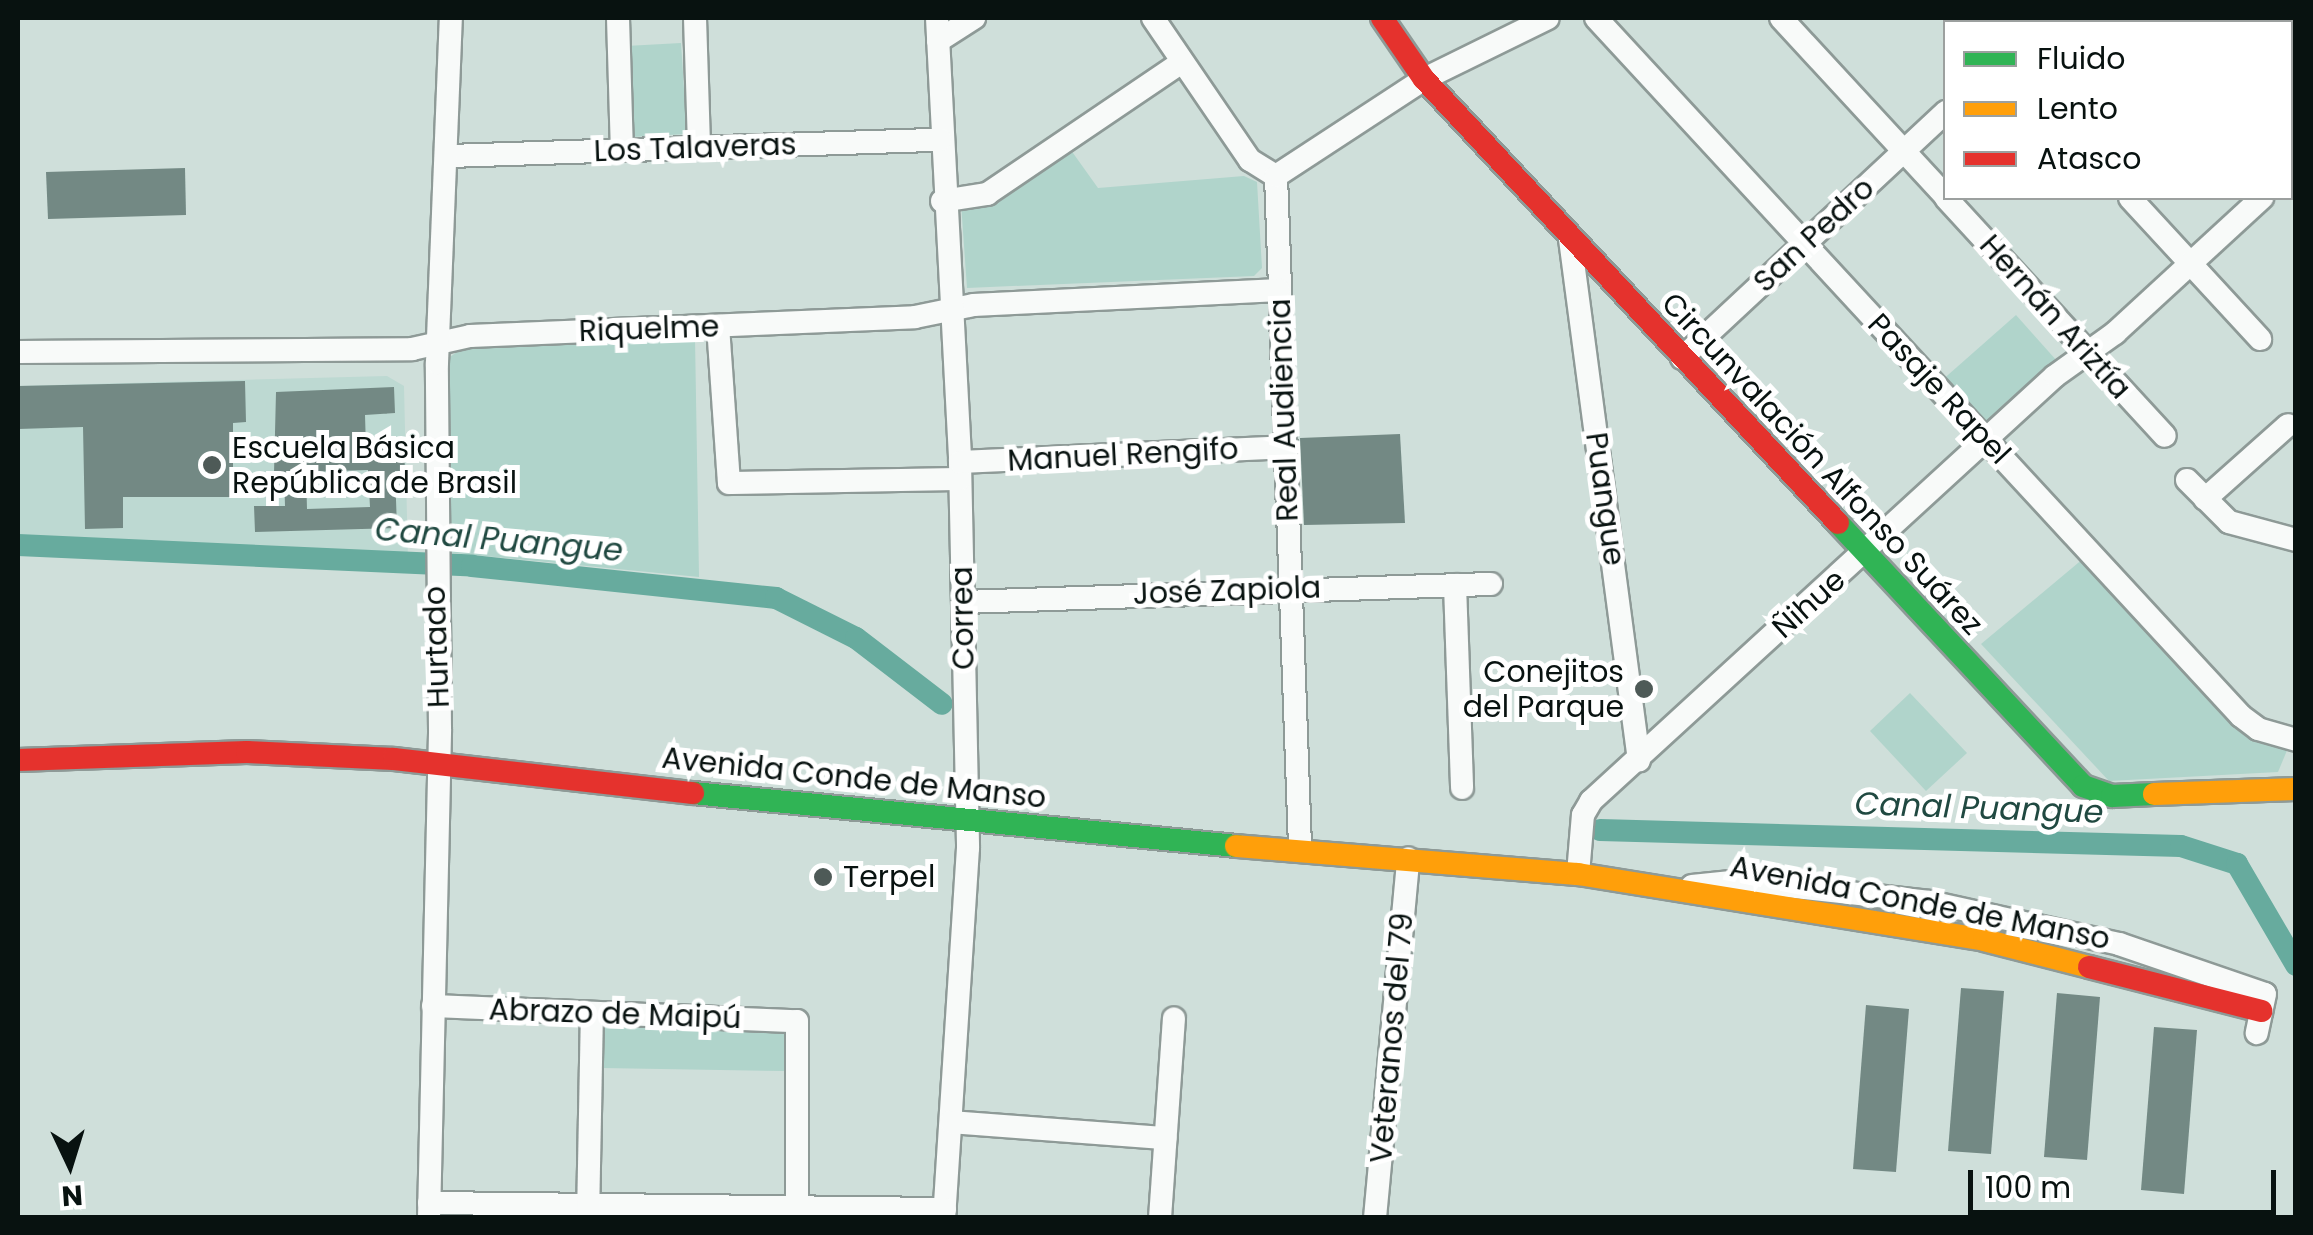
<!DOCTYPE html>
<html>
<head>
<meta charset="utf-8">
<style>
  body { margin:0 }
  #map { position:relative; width:2313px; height:1235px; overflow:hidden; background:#cfdfda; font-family:Poppins,sans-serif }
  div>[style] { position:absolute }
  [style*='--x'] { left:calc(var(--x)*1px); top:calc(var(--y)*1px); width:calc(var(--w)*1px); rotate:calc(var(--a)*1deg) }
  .built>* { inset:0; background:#bdd9d2 }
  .green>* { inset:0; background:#b0d4cb }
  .canal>* { height:22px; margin:-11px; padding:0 11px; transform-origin:11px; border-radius:11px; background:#67ab9e }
  .building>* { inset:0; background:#738984 }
  .roads { filter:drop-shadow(2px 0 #8e9a97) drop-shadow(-2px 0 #8e9a97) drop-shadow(0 2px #8e9a97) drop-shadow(0 -2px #8e9a97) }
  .street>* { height:22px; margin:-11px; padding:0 11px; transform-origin:11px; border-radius:11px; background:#f8faf9 }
  .fast>* { height:22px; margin:-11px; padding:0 11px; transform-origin:11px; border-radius:11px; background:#30b455 }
  .slow>* { height:22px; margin:-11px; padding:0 11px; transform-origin:11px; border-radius:11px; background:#ff9f0a }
  .jam>* { height:22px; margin:-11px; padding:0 11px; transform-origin:11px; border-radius:11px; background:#e5322d }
  .dots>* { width:28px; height:28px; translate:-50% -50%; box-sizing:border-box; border:5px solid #fff; border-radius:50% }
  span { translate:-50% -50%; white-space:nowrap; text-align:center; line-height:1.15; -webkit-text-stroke:10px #fff; paint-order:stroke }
  .street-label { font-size:30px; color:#081210 }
  .poi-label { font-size:30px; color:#081210 }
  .left { translate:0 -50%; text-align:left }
  .right { translate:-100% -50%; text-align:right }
  .water-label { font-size:32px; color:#204941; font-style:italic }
  .frame { position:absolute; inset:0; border:20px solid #081210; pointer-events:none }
  .legend { position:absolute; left:1943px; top:20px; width:350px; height:180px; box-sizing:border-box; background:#fff; border:2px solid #9ca09f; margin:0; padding:12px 18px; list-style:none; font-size:30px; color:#081210 }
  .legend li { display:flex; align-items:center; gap:20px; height:50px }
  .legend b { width:50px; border:2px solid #9ca09f }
  .north { position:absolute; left:20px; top:1115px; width:100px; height:100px; -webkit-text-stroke:8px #fff; paint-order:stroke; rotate:176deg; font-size:28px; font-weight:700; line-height:40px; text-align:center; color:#081210 }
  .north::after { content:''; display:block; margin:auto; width:35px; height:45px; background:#081210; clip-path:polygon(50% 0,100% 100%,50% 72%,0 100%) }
  .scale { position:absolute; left:1968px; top:1170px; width:308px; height:45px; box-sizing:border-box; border:5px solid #081210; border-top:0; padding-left:12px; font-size:30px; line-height:35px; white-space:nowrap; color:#081210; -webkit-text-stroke:8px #fff; paint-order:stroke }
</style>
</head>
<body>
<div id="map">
  <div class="built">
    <div style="clip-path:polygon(387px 376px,404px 386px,408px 561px,18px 543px,18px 386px)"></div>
  </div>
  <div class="green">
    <div style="clip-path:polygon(681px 43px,687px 134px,632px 137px,626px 46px)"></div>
    <div style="clip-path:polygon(1068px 146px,1098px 188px,1244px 176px,1257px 182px,1262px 268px,1254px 276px,967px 288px,961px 203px)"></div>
    <div style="clip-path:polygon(2016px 315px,2057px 361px,1981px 428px,1940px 382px)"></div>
    <div style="clip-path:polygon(695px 338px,699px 577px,445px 552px,446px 360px,462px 348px)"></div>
    <div style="clip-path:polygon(2084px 558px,2288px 748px,2278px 772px,2109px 781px,1981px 644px)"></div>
    <div style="clip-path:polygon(1910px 693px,1967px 753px,1926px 791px,1870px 731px)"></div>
    <div style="clip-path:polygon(604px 1023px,784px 1026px,784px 1071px,602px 1068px)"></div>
  </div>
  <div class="canal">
    <div style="--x:18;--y:545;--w:454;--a:2.6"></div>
    <div style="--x:472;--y:566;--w:306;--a:6"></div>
    <div style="--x:776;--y:598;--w:89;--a:26.6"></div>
    <div style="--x:856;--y:638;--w:108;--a:37.5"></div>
    <div style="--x:1600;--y:830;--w:581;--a:1.58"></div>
    <div style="--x:2181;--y:846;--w:59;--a:17.8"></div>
    <div style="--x:2237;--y:864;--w:117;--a:59.7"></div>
  </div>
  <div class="building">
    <div style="clip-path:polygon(185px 168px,186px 215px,48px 219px,46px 172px)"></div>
    <div style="clip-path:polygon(245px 381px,246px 422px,233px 423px,233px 497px,123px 497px,123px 528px,85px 529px,83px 427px,18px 429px,18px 386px)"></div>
    <div style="clip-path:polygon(evenodd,394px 387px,395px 413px,365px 415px,366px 448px,404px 446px,405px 471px,395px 471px,397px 528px,255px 532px,254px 506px,285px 506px,284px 472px,274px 473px,276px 392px,394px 387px,368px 470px,370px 507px,307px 509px,306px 472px,368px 470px)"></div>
    <div style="clip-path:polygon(1400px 434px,1405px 523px,1304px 525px,1300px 438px)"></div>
    <div style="clip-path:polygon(1961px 988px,2004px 991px,1991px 1154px,1948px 1151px)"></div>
    <div style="clip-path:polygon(2057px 993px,2100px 997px,2087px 1160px,2044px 1157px)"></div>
    <div style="clip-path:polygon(1866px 1005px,1909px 1009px,1896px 1172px,1853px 1169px)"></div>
    <div style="clip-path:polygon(2154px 1027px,2197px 1030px,2184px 1194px,2141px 1190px)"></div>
  </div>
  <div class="roads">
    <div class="street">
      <div style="--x:618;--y:18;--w:132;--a:88.3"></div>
      <div style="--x:695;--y:18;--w:129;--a:88.2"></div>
      <div style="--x:937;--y:18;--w:445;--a:87"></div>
      <div style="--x:960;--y:462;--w:386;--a:88.8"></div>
      <div style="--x:968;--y:848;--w:371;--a:93.7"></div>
      <div style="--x:1153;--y:18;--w:172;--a:55.7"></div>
      <div style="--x:1250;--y:160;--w:31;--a:32"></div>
      <div style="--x:1596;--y:18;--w:950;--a:47.26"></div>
      <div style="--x:2241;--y:716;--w:21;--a:37"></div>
      <div style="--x:2258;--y:729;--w:40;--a:16"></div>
      <div style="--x:1781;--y:18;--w:243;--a:47.3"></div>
      <div style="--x:1964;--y:18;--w:6;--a:39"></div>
      <div style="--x:2165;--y:18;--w:6;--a:39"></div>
      <div style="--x:938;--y:41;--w:43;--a:-32.6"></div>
      <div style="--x:2290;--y:152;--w:8;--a:40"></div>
      <div style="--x:449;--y:156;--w:492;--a:-1.9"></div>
      <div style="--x:1276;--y:176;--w:672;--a:87.95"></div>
      <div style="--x:1276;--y:176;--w:177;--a:-33.2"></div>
      <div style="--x:1424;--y:79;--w:138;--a:-26.2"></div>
      <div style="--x:1946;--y:198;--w:323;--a:47.4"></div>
      <div style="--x:2130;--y:198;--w:192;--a:47.3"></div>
      <div style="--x:942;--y:201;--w:46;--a:-8.8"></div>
      <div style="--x:987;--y:194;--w:235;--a:-34.1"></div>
      <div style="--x:1570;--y:239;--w:526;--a:82.46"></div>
      <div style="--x:718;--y:326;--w:157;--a:86"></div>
      <div style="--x:729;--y:483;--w:231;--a:-1"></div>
      <div style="--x:18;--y:352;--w:394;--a:-0.4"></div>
      <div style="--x:412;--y:349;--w:59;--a:-12.6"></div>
      <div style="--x:470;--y:336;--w:445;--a:-2.4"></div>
      <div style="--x:915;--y:317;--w:60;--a:-11.5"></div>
      <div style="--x:974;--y:305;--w:305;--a:-2.8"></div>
      <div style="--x:1682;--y:358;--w:361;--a:-43"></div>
      <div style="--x:960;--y:462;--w:325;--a:-2.6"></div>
      <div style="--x:2187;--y:480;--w:59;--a:45"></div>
      <div style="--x:2229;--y:522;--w:69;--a:15"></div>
      <div style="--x:2205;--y:499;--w:111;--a:-41.7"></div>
      <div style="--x:1455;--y:585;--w:203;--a:88"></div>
      <div style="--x:964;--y:602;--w:527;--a:-1.96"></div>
      <div style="--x:1578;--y:874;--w:59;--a:-85.2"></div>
      <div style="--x:1583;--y:815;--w:16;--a:-60"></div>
      <div style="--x:1591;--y:801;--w:629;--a:-42.49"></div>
      <div style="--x:2055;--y:376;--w:74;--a:-35.6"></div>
      <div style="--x:2115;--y:333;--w:200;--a:-42.6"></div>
      <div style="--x:1692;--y:886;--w:49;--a:-5.8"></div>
      <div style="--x:1741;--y:881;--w:190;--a:6.3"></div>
      <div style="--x:1930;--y:902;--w:194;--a:12.5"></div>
      <div style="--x:2119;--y:944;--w:154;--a:18.9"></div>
      <div style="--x:2265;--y:994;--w:40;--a:102"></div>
      <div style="--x:433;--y:1006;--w:364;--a:2.4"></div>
      <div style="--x:797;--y:1021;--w:186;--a:90"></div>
      <div style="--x:951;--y:1122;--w:215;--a:4.3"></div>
      <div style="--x:429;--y:1203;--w:516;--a:0.67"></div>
      <div style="--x:429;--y:1218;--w:489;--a:-88.7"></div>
      <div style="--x:440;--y:729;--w:366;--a:-90.5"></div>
      <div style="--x:437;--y:363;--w:345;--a:-87.7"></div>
      <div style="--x:588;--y:1218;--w:205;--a:-88.9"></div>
      <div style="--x:1160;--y:1218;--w:200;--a:-86"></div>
      <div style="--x:1375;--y:1218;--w:361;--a:-84.7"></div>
    </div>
    <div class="fast">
      <div style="--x:1838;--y:523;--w:359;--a:47"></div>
      <div style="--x:2083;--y:786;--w:31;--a:19"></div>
      <div style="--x:2112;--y:796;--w:42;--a:-2.7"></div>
      <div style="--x:693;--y:793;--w:546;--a:5.57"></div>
    </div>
    <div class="slow">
      <div style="--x:2154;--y:794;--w:142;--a:-2"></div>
      <div style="--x:1236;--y:846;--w:343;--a:4.7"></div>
      <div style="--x:1578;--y:874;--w:411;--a:9.2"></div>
      <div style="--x:1984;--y:940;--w:108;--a:14.4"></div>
    </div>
    <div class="jam">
      <div style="--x:1382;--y:18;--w:74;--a:55.5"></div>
      <div style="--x:1424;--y:79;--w:607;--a:47"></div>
      <div style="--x:18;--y:760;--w:229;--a:-2"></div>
      <div style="--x:247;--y:752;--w:147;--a:2.7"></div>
      <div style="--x:394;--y:759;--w:301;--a:6.5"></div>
      <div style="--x:2089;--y:967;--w:178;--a:14.3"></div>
    </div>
  </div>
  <div class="dots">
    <div style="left:212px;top:465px;background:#4e5a57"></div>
    <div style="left:1644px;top:689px;background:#4e5a57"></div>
    <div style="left:823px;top:877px;background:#4e5a57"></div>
  </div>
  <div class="street-label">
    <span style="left:695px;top:148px;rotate:-2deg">Los Talaveras</span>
    <span style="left:1814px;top:235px;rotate:-43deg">San Pedro</span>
    <span style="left:2055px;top:317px;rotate:48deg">Hernán Ariztía</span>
    <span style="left:649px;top:329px;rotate:-2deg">Riquelme</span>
    <span style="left:1939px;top:389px;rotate:47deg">Pasaje Rapel</span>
    <span style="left:1284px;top:410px;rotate:-92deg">Real Audiencia</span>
    <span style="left:1123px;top:455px;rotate:-3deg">Manuel Rengifo</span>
    <span style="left:1822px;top:464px;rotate:47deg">Circunvalación Alfonso Suárez</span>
    <span style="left:1605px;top:499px;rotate:82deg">Puangue</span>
    <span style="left:1227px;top:591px;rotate:-2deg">José Zapiola</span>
    <span style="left:1809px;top:604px;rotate:-42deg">Ñihue</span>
    <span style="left:963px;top:618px;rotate:-91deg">Correa</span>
    <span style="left:437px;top:647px;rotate:-92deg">Hurtado</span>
    <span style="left:854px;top:778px;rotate:6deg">Avenida Conde de Manso</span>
    <span style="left:1920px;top:903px;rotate:11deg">Avenida Conde de Manso</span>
    <span style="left:615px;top:1014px;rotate:2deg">Abrazo de Maipú</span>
    <span style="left:1392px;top:1038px;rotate:-85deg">Veteranos del 79</span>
  </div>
  <div class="poi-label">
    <span class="left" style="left:232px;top:465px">Escuela Básica<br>República de Brasil</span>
    <span class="right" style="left:1624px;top:689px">Conejitos<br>del Parque</span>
    <span class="left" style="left:843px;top:877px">Terpel</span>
  </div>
  <div class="water-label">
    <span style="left:499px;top:540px;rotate:5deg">Canal Puangue</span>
    <span style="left:1979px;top:808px;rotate:2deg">Canal Puangue</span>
  </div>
  <div class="frame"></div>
  <ul class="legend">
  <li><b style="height:12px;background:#30b455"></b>Fluido</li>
  <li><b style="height:12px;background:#ff9f0a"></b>Lento</li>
  <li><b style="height:12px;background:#e5322d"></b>Atasco</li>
  </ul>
  <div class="north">N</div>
  <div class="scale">100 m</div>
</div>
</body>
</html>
